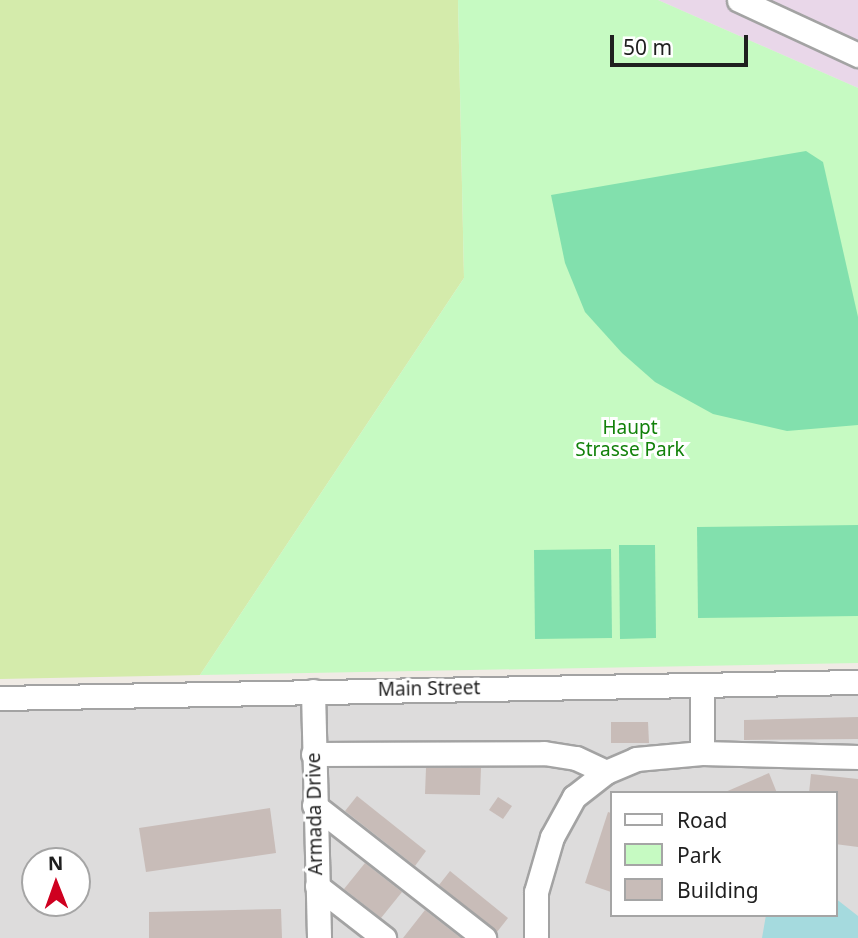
<!DOCTYPE html>
<html>
<head>
<meta charset="utf-8">
<style>
  body { margin:0 }
  #map { position:relative; width:858px; height:938px; overflow:hidden; background:#f0ebe5; font-family:"Noto Sans",sans-serif }
  div>[style] { position:absolute }
  [style*='--x'] { left:calc(var(--x)*1px); top:calc(var(--y)*1px); width:calc(var(--w)*1px); rotate:calc(var(--a)*1deg) }
  .residential>* { inset:0; background:#dddcdc }
  .industrial>* { inset:0; background:#e9d7e9 }
  .grass>* { inset:0; background:#d4ebab }
  .park>* { inset:0; background:#c6fac2 }
  .pitch>* { inset:0; background:#82e0ad }
  .water>* { inset:0; background:#a5dade }
  .building>* { inset:0; background:#c8bcb8 }
  .roads { filter:drop-shadow(2px 0 #a3a3a3) drop-shadow(-2px 0 #a3a3a3) drop-shadow(0 2px #a3a3a3) drop-shadow(0 -2px #a3a3a3) }
  .minor>* { height:23px; margin:-11.5px; padding:0 11.5px; transform-origin:11.5px; border-radius:11.5px; background:#fff }
  span { translate:-50% -50%; white-space:nowrap; text-align:center; line-height:1.15; -webkit-text-stroke:6px #fff; paint-order:stroke }
  .park-label { font-size:19px; color:#12810a }
  .street-label { font-size:19px; color:#1f1f1f }
  .legend { position:absolute; left:610px; top:791px; width:228px; height:126px; box-sizing:border-box; background:#fff; border:2px solid #a5a5a5; margin:0; padding:9px 12px; list-style:none; font-size:21px; color:#1f1f1f }
  .legend li { display:flex; align-items:center; gap:14px; height:35px }
  .legend b { width:35px; border:2px solid #a5a5a5 }
  .north { position:absolute; left:21px; top:847px; width:70px; height:70px; box-sizing:border-box; background:#fff; border:2px solid #a5a5a5; border-radius:50%; rotate:359deg; font-size:19px; font-weight:700; line-height:28px; text-align:center; color:#1f1f1f }
  .north::after { content:''; display:block; margin:auto; width:24px; height:32px; background:#cf0020; clip-path:polygon(50% 0,100% 100%,50% 72%,0 100%) }
  .scale { position:absolute; left:610px; top:35px; width:138px; height:32px; box-sizing:border-box; border:4px solid #1f1f1f; border-top:0; padding-left:9px; font-size:21px; line-height:24px; white-space:nowrap; color:#1f1f1f; -webkit-text-stroke:5px #fff; paint-order:stroke }
</style>
</head>
<body>
<div id="map">
  <div class="residential">
    <div style="clip-path:polygon(evenodd,858px 695px,858px 938px,0 938px,0 709px,858px 695px,611px 793px,835px 793px,835px 915px,611px 915px,611px 793px,858px 695px,35px 861px,77px 861px,77px 903px,35px 903px,35px 861px)"></div>
  </div>
  <div class="industrial">
    <div style="clip-path:polygon(658px 0,858px 0,858px 88px)"></div>
  </div>
  <div class="grass">
    <div style="clip-path:polygon(0 0,458px 0,464px 278px,200px 675px,0 679px)"></div>
  </div>
  <div class="park">
    <div style="clip-path:polygon(458px 0,658px 0,858px 88px,858px 663px,200px 675px,464px 278px)"></div>
  </div>
  <div class="pitch">
    <div style="clip-path:polygon(806px 151px,823px 162px,858px 317px,858px 425px,787px 431px,713px 414px,655px 382px,622px 353px,585px 312px,565px 263px,551px 195px)"></div>
    <div style="clip-path:polygon(858px 525px,858px 616px,698px 618px,697px 527px)"></div>
    <div style="clip-path:polygon(619px 545px,655px 545px,656px 638px,620px 639px)"></div>
    <div style="clip-path:polygon(611px 549px,612px 638px,535px 639px,534px 550px)"></div>
  </div>
  <div class="water">
    <div style="clip-path:polygon(835px 898px,858px 916px,858px 938px,762px 938px,766px 915px,835px 915px)"></div>
  </div>
  <div class="building">
    <div style="clip-path:polygon(858px 717px,858px 739px,744px 740px,744px 720px)"></div>
    <div style="clip-path:polygon(611px 722px,648px 722px,649px 743px,611px 743px)"></div>
    <div style="clip-path:polygon(426px 768px,481px 768px,480px 795px,425px 794px)"></div>
    <div style="clip-path:polygon(769px 773px,777px 793px,723px 793px)"></div>
    <div style="clip-path:polygon(811px 774px,858px 779px,858px 847px,835px 844px,835px 793px,809px 793px)"></div>
    <div style="clip-path:polygon(357px 796px,426px 851px,415px 866px,345px 811px)"></div>
    <div style="clip-path:polygon(498px 797px,512px 806px,503px 819px,489px 810px)"></div>
    <div style="clip-path:polygon(270px 808px,276px 853px,146px 872px,139px 828px)"></div>
    <div style="clip-path:polygon(608px 812px,611px 813px,611px 892px,585px 883px)"></div>
    <div style="clip-path:polygon(365px 863px,402px 892px,381px 918px,344px 889px)"></div>
    <div style="clip-path:polygon(450px 871px,508px 918px,497px 932px,439px 885px)"></div>
    <div style="clip-path:polygon(281px 909px,282px 938px,149px 938px,149px 912px)"></div>
    <div style="clip-path:polygon(425px 910px,461px 938px,403px 938px)"></div>
  </div>
  <div class="roads">
    <div class="minor">
      <div style="--x:739;--y:0;--w:131;--a:24.8"></div>
      <div style="--x:702;--y:685;--w:68;--a:90"></div>
      <div style="--x:313;--y:691;--w:247;--a:88.6"></div>
      <div style="--x:0;--y:698;--w:858;--a:-1.07"></div>
      <div style="--x:313;--y:754;--w:231;--a:-0.2"></div>
      <div style="--x:544;--y:753;--w:32;--a:9"></div>
      <div style="--x:576;--y:758;--w:33;--a:25"></div>
      <div style="--x:314;--y:805;--w:216;--a:38"></div>
      <div style="--x:317;--y:886;--w:85;--a:37.8"></div>
      <div style="--x:536;--y:938;--w:46;--a:-90"></div>
      <div style="--x:536;--y:892;--w:57;--a:-73.8"></div>
      <div style="--x:552;--y:837;--w:46;--a:-61.2"></div>
      <div style="--x:574;--y:797;--w:41;--a:-38"></div>
      <div style="--x:606;--y:772;--w:33;--a:-23"></div>
      <div style="--x:636;--y:759;--w:66;--a:-5.2"></div>
      <div style="--x:702;--y:753;--w:156;--a:1.5"></div>
    </div>
  </div>
  <div class="park-label">
    <span style="left:630px;top:439px">Haupt<br>Strasse Park</span>
  </div>
  <div class="street-label">
    <span style="left:429px;top:689px;rotate:-1deg">Main Street</span>
    <span style="left:315px;top:814px;rotate:-91deg">Armada Drive</span>
  </div>
  <ul class="legend">
  <li><b style="height:9px;background:#fff"></b>Road</li>
  <li><b style="height:19px;background:#c6fac2"></b>Park</li>
  <li><b style="height:19px;background:#c8bcb8"></b>Building</li>
  </ul>
  <div class="north">N</div>
  <div class="scale">50 m</div>
</div>
</body>
</html>
